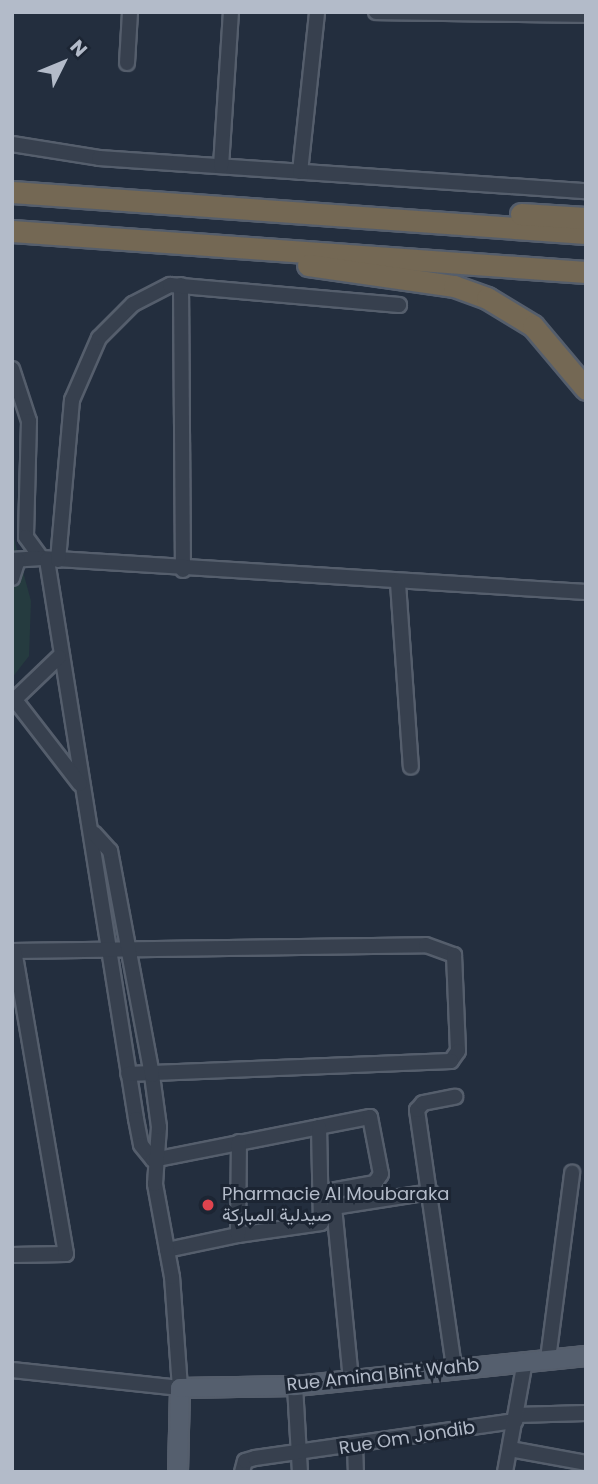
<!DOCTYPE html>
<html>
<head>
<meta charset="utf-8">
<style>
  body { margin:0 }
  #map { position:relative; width:598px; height:1484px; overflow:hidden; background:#232e3e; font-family:Poppins,Vazirmatn,sans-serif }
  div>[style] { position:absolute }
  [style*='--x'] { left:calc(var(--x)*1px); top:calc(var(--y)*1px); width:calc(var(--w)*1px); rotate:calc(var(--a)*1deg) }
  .green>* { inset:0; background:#253b3f }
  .roads { filter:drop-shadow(2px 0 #555e6c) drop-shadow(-2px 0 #555e6c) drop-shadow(0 2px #555e6c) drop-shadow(0 -2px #555e6c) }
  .minor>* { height:14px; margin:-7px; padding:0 7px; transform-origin:7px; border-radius:7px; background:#37404e }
  .major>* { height:18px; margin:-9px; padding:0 9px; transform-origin:9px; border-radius:9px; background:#555f6e }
  .highway>* { height:21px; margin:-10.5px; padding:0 10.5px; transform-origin:10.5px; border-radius:10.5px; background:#746854 }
  .dots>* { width:19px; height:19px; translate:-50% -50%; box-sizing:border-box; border:4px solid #1c2533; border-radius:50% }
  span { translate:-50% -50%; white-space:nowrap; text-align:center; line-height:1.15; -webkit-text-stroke:6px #1c2533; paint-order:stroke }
  .poi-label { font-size:18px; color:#b3bbc9 }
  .left { translate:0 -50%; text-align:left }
  .street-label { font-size:18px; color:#b3bbc9 }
  .frame { position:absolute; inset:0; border:14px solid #b3bbc9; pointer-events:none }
  .north { position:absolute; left:28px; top:28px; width:70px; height:70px; -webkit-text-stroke:5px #1c2533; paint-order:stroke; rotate:47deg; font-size:19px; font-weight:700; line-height:28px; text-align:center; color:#b3bbc9 }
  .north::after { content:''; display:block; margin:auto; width:24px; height:32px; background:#b3bbc9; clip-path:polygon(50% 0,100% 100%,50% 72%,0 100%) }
</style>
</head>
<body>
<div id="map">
  <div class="green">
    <div style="clip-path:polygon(12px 531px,31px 601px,29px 656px,12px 678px)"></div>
  </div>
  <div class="roads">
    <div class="minor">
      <div style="--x:376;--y:12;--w:210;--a:0.8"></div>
      <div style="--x:127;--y:63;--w:51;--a:-86.6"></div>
      <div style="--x:12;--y:144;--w:88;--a:9.1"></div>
      <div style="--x:99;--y:158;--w:488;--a:3.9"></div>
      <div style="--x:221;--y:166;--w:154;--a:-86.3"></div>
      <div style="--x:300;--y:172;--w:161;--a:-83.9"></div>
      <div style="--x:181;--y:285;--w:285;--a:89.6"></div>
      <div style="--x:12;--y:369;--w:55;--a:71.9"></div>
      <div style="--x:29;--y:421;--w:116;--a:91.5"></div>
      <div style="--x:26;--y:537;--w:26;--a:54"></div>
      <div style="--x:41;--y:558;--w:546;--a:3.57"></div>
      <div style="--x:12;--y:560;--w:29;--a:-4"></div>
      <div style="--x:47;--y:560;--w:566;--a:80.95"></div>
      <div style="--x:136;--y:1119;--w:26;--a:79"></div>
      <div style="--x:141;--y:1145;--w:19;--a:51"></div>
      <div style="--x:58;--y:560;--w:161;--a:-85"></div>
      <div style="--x:72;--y:400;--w:68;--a:-66.5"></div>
      <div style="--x:99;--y:338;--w:48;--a:-45"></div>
      <div style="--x:133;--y:304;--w:42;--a:-27.2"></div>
      <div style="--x:170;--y:285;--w:230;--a:5"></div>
      <div style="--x:12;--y:578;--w:19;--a:-72"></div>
      <div style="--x:398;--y:583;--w:184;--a:86"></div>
      <div style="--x:15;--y:700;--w:106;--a:52.3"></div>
      <div style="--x:12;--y:702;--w:65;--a:-43.8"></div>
      <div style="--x:12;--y:951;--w:414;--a:-0.8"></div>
      <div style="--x:426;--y:945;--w:30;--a:20"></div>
      <div style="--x:454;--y:955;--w:96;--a:87.6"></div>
      <div style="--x:458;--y:1051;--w:12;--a:125"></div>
      <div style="--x:451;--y:1061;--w:323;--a:177.7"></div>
      <div style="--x:319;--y:1127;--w:52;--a:-11.1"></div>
      <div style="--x:370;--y:1117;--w:58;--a:79.1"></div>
      <div style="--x:381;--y:1174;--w:11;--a:124"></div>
      <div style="--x:375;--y:1183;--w:52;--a:170"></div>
      <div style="--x:153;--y:1160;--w:169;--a:-11.2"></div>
      <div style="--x:319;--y:1127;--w:96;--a:88.8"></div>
      <div style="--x:321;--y:1223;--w:84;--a:171.8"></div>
      <div style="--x:167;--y:1250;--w:73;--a:-11.9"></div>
      <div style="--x:238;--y:1235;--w:93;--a:-89.4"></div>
      <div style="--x:12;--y:1255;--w:54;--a:-1.1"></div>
      <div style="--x:66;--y:1254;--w:307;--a:-99.7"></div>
      <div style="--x:548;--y:1359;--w:188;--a:-82.6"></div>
      <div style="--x:454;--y:1367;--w:260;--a:-98.2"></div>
      <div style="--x:417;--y:1110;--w:9;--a:-49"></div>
      <div style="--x:423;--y:1103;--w:33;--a:-11"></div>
      <div style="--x:12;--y:1370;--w:169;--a:6.1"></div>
      <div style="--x:180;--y:1388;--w:111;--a:-94.1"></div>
      <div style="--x:172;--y:1277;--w:95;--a:-100.4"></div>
      <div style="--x:155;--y:1184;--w:57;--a:-86"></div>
      <div style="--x:159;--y:1127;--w:52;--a:-97.7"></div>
      <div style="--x:152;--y:1075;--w:228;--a:-100.6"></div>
      <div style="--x:110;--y:851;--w:24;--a:-132"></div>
      <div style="--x:351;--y:1380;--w:174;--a:-95.6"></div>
      <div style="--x:334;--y:1207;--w:98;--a:-8.8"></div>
      <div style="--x:295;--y:1386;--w:86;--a:86.7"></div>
      <div style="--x:516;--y:1415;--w:70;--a:-1.6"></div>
      <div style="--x:355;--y:1446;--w:26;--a:88"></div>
      <div style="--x:510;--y:1449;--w:77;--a:10.4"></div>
      <div style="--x:242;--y:1472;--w:11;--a:-75"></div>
      <div style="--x:245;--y:1461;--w:10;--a:-17"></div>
      <div style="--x:255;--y:1458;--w:263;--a:-8.1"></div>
      <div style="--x:505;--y:1472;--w:113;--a:-79.8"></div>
    </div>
    <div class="major">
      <div style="--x:178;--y:1472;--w:84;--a:-88.6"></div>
      <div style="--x:180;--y:1388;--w:115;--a:-1"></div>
      <div style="--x:295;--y:1386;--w:293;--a:-5.9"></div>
    </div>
    <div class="highway">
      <div style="--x:12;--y:192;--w:575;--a:4.09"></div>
      <div style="--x:521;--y:214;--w:65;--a:3.5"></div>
      <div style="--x:12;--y:231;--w:575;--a:4.09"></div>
      <div style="--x:308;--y:265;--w:148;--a:8.2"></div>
      <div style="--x:454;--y:286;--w:35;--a:20"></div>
      <div style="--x:487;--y:298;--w:54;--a:31.3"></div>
      <div style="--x:533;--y:326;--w:82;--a:49.9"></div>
    </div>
  </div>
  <div class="dots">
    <div style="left:208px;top:1205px;background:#e0444e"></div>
  </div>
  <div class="poi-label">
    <span class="left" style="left:222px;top:1205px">Pharmacie Al Moubaraka<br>صيدلية المباركة</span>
  </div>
  <div class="street-label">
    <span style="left:383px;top:1375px;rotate:-6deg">Rue Amina Bint Wahb</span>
    <span style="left:407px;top:1438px;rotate:-9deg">Rue Om Jondib</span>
  </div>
  <div class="frame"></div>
  <div class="north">N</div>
</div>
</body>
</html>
